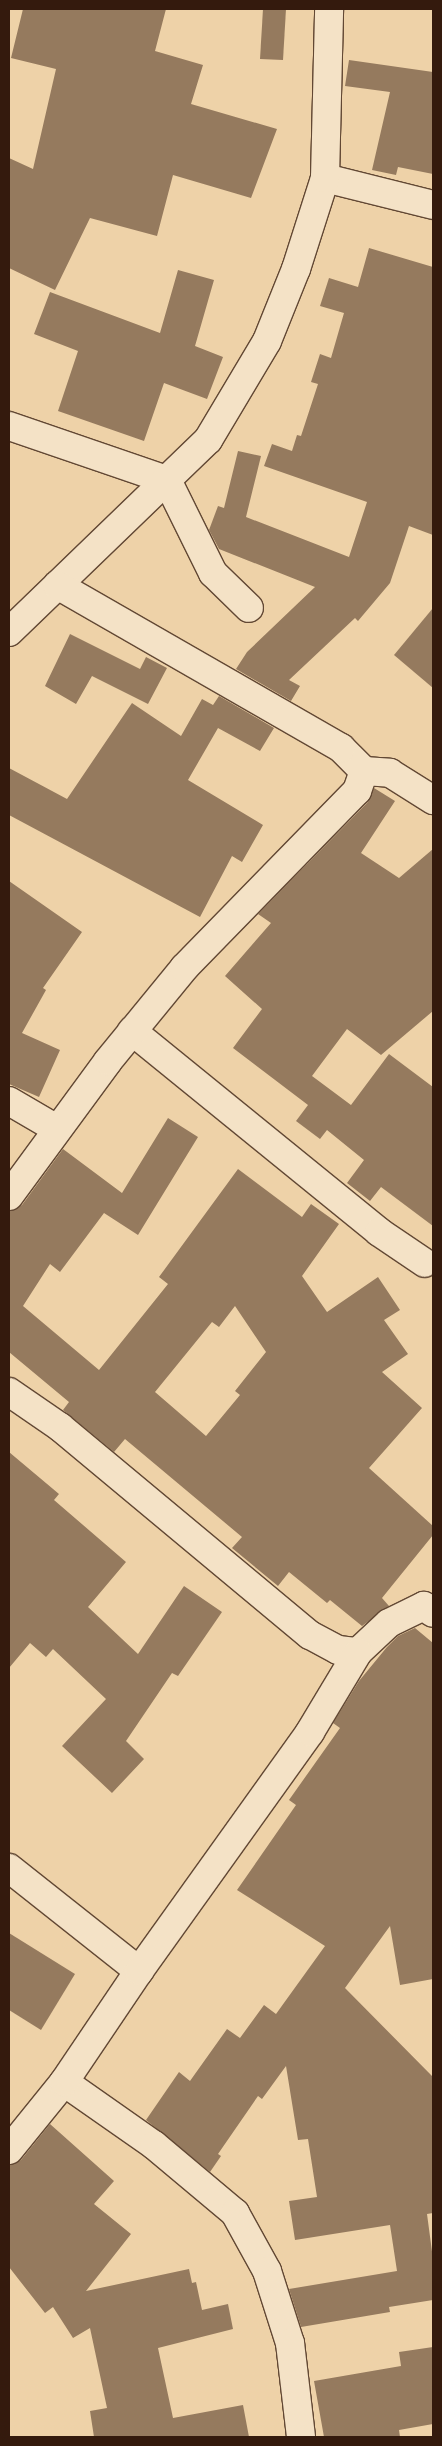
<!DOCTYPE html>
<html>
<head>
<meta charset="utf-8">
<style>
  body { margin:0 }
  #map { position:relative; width:442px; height:2446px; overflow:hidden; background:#eed2a8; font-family:"Libre Caslon Text",serif }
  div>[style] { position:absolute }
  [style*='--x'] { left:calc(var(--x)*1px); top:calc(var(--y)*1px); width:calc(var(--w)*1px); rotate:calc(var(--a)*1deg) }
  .building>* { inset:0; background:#957a5e }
  .roads { filter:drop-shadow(1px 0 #624834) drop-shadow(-1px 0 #624834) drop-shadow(0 1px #624834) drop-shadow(0 -1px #624834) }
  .minor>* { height:28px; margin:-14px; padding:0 14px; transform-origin:14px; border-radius:14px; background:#f4e2c6 }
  span { translate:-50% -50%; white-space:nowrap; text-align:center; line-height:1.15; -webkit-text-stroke:5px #f4e2c6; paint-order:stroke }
  .frame { position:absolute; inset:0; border:10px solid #341a0d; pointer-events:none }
</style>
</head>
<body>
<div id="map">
  <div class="building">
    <div style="clip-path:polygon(23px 9px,166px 9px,155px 51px,203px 65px,191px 104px,277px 129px,251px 198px,173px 175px,157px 236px,90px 218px,55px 290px,9px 268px,9px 158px,33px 169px,56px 69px,11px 58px)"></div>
    <div style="clip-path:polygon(263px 9px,286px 9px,283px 60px,260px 59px)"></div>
    <div style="clip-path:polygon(349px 60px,433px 72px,433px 174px,398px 167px,396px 175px,372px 170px,390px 92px,345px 86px)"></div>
    <div style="clip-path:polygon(369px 248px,433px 267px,433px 535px,409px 526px,390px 583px,358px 621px,355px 618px,289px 680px,300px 686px,291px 701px,236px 669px,247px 652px,315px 587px,219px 549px,209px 530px,218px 506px,224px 508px,238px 451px,261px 456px,246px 517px,349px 557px,367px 502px,264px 466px,272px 444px,292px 451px,297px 435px,301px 436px,318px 384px,311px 382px,320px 354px,331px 358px,344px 313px,320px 306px,329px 278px,358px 287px)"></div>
    <div style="clip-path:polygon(178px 270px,214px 280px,195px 346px,223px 357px,207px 399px,164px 383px,144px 441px,58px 411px,78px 351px,34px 334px,50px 292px,160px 333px)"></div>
    <div style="clip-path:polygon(433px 608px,433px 688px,394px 655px)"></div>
    <div style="clip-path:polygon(70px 634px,140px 669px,146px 657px,167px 668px,148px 704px,92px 676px,76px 704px,45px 686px)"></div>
    <div style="clip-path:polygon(219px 696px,274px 728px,260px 751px,218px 728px,188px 780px,263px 825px,242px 862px,232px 856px,200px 917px,9px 815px,9px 768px,67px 799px,132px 703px,181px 736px,202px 699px,213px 705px)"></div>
    <div style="clip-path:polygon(374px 788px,395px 801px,361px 853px,399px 878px,433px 849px,433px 1011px,381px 1055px,347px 1029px,312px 1076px,351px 1105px,389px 1054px,433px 1087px,433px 1226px,381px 1187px,370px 1201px,347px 1183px,364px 1160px,327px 1130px,320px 1139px,296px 1121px,308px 1105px,233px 1048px,262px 1009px,225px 976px,271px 923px,258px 914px,368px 802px)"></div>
    <div style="clip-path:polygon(9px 881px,82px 932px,43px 988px,46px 990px,22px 1033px,60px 1050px,39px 1097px,9px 1084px)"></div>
    <div style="clip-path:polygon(evenodd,168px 1118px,198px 1137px,138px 1235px,104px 1213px,60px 1272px,50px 1264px,23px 1306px,99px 1370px,168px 1284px,159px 1277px,238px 1169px,302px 1217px,311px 1204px,339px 1224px,302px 1276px,327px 1312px,378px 1277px,400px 1310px,384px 1320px,408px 1354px,382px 1372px,422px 1408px,369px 1468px,433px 1526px,433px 1535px,382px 1598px,389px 1606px,362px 1626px,330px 1600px,327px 1603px,289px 1572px,278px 1586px,232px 1548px,242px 1537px,125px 1439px,114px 1452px,63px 1410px,69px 1402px,9px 1352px,9px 1211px,22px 1205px,63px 1149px,122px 1193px,168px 1118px,235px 1306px,266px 1352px,235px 1391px,240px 1395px,206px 1436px,155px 1392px,212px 1322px,219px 1327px,235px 1306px)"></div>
    <div style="clip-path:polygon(9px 1452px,59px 1494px,54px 1500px,126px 1562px,88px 1607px,138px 1654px,184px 1586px,222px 1612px,178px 1676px,172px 1673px,126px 1741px,144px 1759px,112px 1793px,62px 1746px,106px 1699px,53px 1649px,46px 1657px,30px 1643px,9px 1668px)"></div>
    <div style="clip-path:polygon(415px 1628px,433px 1643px,433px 1979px,400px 1985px,390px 1926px,345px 1988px,433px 2077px,433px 2213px,427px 2214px,433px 2259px,433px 2300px,389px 2307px,390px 2312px,301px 2327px,289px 2289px,397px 2271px,390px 2225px,295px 2240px,289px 2201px,317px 2197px,308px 2139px,298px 2140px,286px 2066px,262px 2099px,258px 2096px,218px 2154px,221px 2156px,210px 2172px,146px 2120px,179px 2072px,190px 2081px,227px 2029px,240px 2038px,264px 2005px,276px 2014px,325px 1946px,237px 1890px,296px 1805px,289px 1800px,340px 1728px,333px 1723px,359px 1681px,387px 1647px,398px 1636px)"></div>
    <div style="clip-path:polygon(9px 1933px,75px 1974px,41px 2030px,9px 2010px)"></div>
    <div style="clip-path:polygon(50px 2124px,114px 2181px,94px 2204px,131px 2234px,86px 2291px,189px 2269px,192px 2283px,196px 2282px,202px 2310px,228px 2304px,233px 2329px,158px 2348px,173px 2418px,243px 2405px,249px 2437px,94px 2437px,90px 2411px,107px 2408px,90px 2328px,73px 2338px,53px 2307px,45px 2313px,9px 2267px,9px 2165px,21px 2160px)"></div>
    <div style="clip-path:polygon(433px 2347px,433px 2424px,399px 2430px,400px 2437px,324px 2437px,314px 2381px,401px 2366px,399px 2352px)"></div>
  </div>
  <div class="roads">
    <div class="minor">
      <div style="--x:325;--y:178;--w:111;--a:14"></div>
      <div style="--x:9;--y:426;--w:167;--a:18.9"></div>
      <div style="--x:167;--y:480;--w:104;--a:63.7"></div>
      <div style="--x:213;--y:573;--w:50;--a:44.2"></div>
      <div style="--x:9;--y:632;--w:277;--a:-44"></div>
      <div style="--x:208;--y:440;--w:115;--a:-59.2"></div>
      <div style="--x:267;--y:341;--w:78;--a:-68.1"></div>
      <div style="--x:296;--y:269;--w:96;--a:-72.3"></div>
      <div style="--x:325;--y:178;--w:169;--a:-88.6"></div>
      <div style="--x:364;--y:771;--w:26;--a:4"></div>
      <div style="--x:390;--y:773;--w:51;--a:32.1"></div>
      <div style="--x:132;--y:1031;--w:318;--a:39.1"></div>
      <div style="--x:379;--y:1232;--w:55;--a:34"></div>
      <div style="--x:9;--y:1101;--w:56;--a:30.3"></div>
      <div style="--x:9;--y:1196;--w:167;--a:-53.7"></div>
      <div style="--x:108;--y:1061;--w:120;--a:-50.7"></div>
      <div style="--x:184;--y:968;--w:248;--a:-45.7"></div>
      <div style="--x:357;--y:791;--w:21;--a:-71"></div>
      <div style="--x:364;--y:771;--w:33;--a:-135"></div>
      <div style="--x:341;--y:748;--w:327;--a:-150.1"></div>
      <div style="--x:9;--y:1392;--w:62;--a:34.5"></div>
      <div style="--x:60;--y:1427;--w:325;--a:39.8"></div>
      <div style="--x:310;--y:1635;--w:32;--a:28"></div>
      <div style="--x:338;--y:1650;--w:20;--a:6"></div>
      <div style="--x:358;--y:1652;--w:42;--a:-43.1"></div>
      <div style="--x:389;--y:1623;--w:39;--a:-26"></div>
      <div style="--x:424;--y:1606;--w:11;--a:38"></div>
      <div style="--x:9;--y:1868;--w:166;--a:38.4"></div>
      <div style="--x:64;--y:2082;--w:110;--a:35"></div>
      <div style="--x:154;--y:2145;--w:106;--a:40"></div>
      <div style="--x:235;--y:2213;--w:66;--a:61.1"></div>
      <div style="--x:267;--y:2271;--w:76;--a:72.3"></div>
      <div style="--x:290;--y:2343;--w:95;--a:83.3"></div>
      <div style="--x:9;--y:2150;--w:87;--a:-51"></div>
      <div style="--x:64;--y:2082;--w:134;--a:-56"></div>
      <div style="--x:139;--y:1971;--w:294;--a:-54.4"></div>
      <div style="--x:310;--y:1732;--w:93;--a:-59"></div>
    </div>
  </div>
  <div class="frame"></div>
</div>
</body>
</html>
